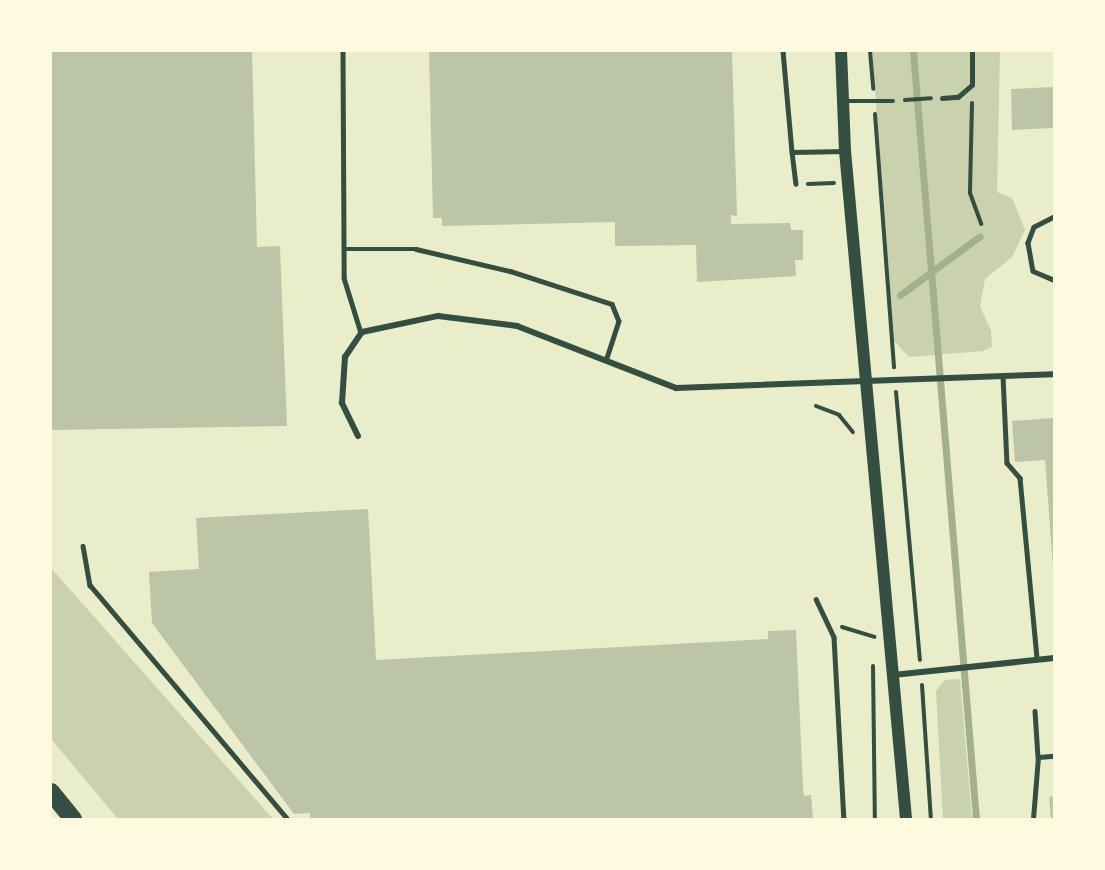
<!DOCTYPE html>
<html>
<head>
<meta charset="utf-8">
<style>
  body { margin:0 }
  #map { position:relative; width:1105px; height:870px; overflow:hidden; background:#e9edc9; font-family:Poppins,sans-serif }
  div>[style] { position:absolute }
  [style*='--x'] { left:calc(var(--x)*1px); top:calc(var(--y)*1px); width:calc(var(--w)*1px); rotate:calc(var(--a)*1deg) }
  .green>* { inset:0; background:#cad2ad }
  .stream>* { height:7px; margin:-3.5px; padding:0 3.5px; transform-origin:3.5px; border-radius:3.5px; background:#a3b18a }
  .building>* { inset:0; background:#bcc5a7 }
  .path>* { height:4px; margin:-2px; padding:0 2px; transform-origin:2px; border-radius:2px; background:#344e41 }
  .service>* { height:4.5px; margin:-2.25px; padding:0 2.25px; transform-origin:2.25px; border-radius:2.25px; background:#344e41 }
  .minor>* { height:6px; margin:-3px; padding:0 3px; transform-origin:3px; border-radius:3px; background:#344e41 }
  .secondary>* { height:12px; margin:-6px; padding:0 6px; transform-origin:6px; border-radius:6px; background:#344e41 }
  .motorway>* { height:18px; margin:-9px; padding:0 9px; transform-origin:9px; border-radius:9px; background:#344e41 }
  span { translate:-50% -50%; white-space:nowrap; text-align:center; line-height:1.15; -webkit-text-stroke:5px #fefae0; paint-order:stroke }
  .frame { position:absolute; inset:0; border:52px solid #fefae0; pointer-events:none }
</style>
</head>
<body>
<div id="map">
  <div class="green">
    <div style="clip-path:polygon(872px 51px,1000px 51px,997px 192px,1012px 198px,1025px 230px,1012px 257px,985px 279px,980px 307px,991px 330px,992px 347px,983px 351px,909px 357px,894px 341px)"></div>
    <div style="clip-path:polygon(51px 568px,273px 819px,118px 819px,51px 739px)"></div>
    <div style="clip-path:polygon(960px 679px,972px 819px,943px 819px,936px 691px,945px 680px)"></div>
  </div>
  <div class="stream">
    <div style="--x:913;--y:51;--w:771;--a:85.31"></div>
    <div style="--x:900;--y:295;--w:99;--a:-36.4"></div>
  </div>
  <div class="building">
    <div style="clip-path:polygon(51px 51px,252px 51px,257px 247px,280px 246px,287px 426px,51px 430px)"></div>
    <div style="clip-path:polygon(429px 51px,732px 51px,737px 216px,731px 215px,731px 224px,790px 223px,791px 230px,803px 230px,803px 260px,795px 260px,796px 276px,697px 282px,696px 245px,615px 246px,615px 222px,442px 226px,442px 218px,433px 218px)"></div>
    <div style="clip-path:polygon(1054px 87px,1054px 128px,1012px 130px,1011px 89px)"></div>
    <div style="clip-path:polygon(1054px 418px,1054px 581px,1045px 460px,1015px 462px,1012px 421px)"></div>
    <div style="clip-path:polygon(368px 509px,376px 660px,768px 639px,768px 631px,796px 630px,803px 788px,804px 796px,811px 795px,813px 819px,310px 819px,310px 813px,294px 814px,152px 623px,149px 572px,199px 569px,196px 518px)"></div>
    <div style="clip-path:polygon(1054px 796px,1054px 819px,1051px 819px,1049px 797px)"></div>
  </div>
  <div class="path">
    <div style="--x:870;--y:51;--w:38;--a:85"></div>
    <div style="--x:905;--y:100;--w:26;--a:-4"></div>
    <div style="--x:972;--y:103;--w:90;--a:91.3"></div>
    <div style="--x:970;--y:193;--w:33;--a:70"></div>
    <div style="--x:875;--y:114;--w:254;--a:85.7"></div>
    <div style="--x:808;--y:184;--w:26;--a:-2"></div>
    <div style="--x:896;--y:392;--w:269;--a:84.9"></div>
    <div style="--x:816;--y:406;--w:25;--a:21"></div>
    <div style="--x:839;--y:415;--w:22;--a:51"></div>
    <div style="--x:842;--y:627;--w:34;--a:17"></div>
    <div style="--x:873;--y:666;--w:153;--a:89.3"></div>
    <div style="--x:922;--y:685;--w:134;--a:86.2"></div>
  </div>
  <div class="service">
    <div style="--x:343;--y:51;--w:227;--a:89.7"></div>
    <div style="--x:344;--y:278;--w:58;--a:72.8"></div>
    <div style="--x:783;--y:51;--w:101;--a:84.9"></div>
    <div style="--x:792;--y:152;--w:53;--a:-1.1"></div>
    <div style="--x:942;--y:98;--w:16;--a:-4"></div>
    <div style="--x:958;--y:97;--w:18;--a:-41"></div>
    <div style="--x:972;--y:85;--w:34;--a:-90"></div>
    <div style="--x:845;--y:101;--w:48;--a:0"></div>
    <div style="--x:792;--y:152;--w:32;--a:83"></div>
    <div style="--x:1054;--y:217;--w:22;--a:153"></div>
    <div style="--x:1034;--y:227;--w:17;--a:111"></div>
    <div style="--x:1028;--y:243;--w:28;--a:80"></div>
    <div style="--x:1033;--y:271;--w:23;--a:23"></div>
    <div style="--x:344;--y:249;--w:72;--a:0"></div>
    <div style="--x:416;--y:249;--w:97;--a:13.2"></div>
    <div style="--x:510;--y:271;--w:107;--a:17.9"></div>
    <div style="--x:612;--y:304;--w:18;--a:68"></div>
    <div style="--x:619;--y:321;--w:40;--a:108"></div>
    <div style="--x:1003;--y:376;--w:87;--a:87.4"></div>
    <div style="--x:1007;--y:463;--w:20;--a:49"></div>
    <div style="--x:1020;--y:478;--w:182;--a:84.6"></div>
    <div style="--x:83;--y:546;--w:40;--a:80"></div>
    <div style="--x:90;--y:585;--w:307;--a:49.8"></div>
    <div style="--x:816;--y:599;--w:42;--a:64.7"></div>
    <div style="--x:834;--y:637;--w:182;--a:86.9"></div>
    <div style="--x:1035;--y:711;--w:46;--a:86.3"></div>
    <div style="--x:1033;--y:819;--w:62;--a:-85.4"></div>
    <div style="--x:1038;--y:757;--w:16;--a:-4"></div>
  </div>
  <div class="minor">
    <div style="--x:358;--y:436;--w:37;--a:-116"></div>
    <div style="--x:342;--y:403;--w:46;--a:-86.3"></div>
    <div style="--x:345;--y:357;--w:30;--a:-56"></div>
    <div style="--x:362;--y:332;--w:78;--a:-11.9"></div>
    <div style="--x:438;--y:316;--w:80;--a:7.2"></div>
    <div style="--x:517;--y:326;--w:171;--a:21.3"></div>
    <div style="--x:676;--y:388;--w:378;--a:-2.1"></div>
    <div style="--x:893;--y:675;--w:162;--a:-6"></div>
  </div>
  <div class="secondary">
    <div style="--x:841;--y:51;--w:100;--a:87.7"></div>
    <div style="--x:845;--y:151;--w:671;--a:84.78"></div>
  </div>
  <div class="motorway">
    <div style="--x:51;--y:792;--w:35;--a:51"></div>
  </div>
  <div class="frame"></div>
</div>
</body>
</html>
